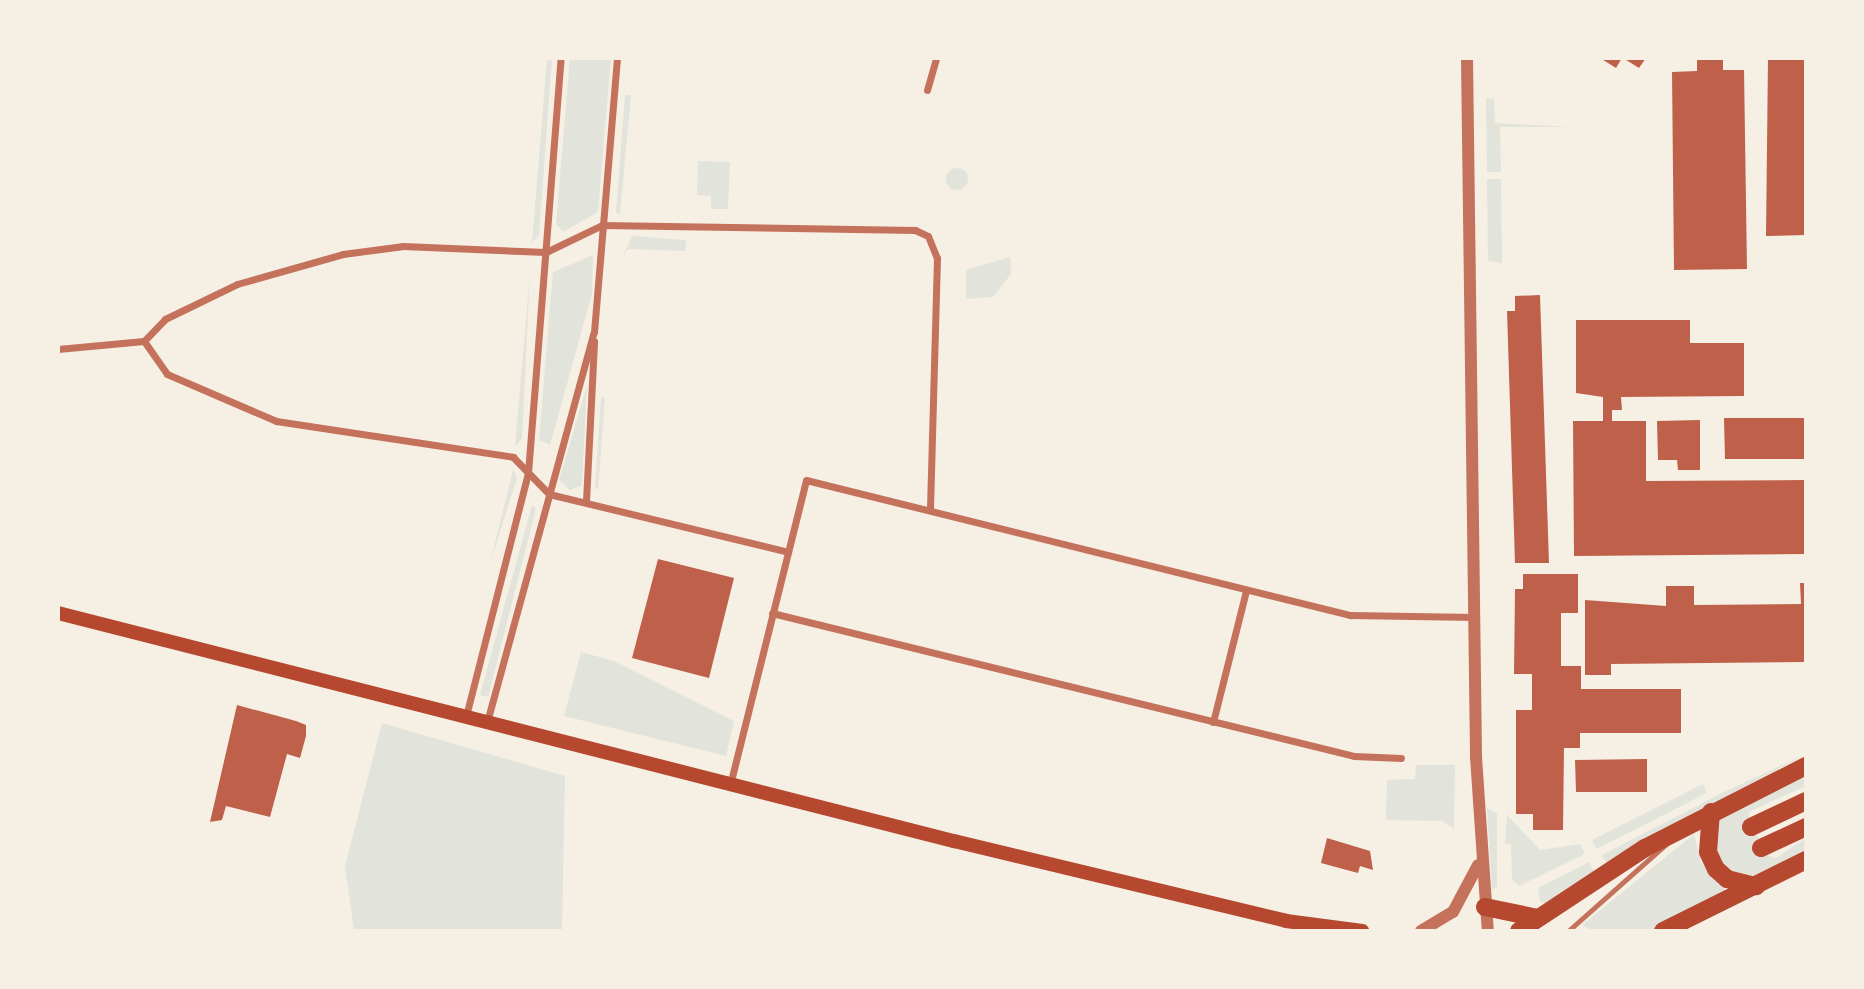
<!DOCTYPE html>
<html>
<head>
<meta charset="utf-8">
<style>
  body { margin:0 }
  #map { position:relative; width:1864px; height:989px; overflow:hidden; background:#f6efe4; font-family:"Roboto Serif",serif }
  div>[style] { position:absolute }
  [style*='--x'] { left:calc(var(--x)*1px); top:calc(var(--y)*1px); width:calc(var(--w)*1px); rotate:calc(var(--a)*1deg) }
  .green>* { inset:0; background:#e2e4dc }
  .round { border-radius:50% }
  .building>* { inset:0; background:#bf614a }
  .service>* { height:5px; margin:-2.5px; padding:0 2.5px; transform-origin:2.5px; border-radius:2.5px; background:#c5725c }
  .minor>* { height:7px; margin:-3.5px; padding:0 3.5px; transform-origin:3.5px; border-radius:3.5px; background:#c5725c }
  .tertiary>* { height:12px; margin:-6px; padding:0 6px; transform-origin:6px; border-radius:6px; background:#c5725c }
  .secondary>* { height:14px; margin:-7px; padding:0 7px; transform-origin:7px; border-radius:7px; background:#b5482f }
  .trunk>* { height:18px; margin:-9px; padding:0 9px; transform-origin:9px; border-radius:9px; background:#b5482f }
  span { translate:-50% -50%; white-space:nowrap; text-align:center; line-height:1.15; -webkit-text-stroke:5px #f6efe4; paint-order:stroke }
  .frame { position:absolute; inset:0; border:60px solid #f6efe4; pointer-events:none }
</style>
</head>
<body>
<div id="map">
  <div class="green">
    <div style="clip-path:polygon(547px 58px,552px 58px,539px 235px,532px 243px)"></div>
    <div style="clip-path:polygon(570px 58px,611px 58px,598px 212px,563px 232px,556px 224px)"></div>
    <div style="clip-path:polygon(625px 95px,631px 95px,620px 215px,616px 212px)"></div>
    <div style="clip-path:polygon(1494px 98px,1495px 123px,1573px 127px,1500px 127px,1501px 172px,1487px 172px,1486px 99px)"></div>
    <div style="clip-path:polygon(698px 161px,730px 162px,728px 209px,711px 209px,711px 196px,697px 195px)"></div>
    <div class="round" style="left:946px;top:168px;width:22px;height:22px"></div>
    <div style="clip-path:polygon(1487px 179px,1501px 179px,1502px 263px,1488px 261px)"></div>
    <div style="clip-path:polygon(632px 236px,686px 240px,685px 251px,628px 249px,623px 256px)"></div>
    <div style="clip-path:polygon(593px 255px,592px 294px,550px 445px,539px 440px,553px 272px)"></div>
    <div style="clip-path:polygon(1010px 257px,1011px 274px,993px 297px,966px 299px,966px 270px)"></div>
    <div style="clip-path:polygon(530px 274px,522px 439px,515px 446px)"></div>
    <div style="clip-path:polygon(587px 385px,582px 485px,570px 490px,559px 480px)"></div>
    <div style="clip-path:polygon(601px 397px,605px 397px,598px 490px,595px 487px)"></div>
    <div style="clip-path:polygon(513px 470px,517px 478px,489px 567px)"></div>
    <div style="clip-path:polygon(532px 505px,536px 509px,488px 697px,480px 695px)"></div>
    <div style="clip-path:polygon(581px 652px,614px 661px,734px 721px,726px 756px,564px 716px)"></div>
    <div style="clip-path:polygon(382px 723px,565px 776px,562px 931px,354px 931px,345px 866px)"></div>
    <div style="clip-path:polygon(1806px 754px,1606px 862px,1602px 855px,1722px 793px)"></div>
    <div style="clip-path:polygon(1416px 765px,1455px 765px,1454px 829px,1443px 821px,1386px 820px,1387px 780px,1415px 779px)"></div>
    <div style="clip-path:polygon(1806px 772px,1806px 786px,1749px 812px,1749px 818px,1766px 855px,1776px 858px,1806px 838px,1806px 853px,1759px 877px,1729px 873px,1714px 853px,1715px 825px,1726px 812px)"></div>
    <div style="clip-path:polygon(1703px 784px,1707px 793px,1596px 849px,1592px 840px)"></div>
    <div style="clip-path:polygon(1508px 804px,1508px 816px,1540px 850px,1580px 844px,1585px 854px,1519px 886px,1512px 880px,1511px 844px,1505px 844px)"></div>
    <div style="clip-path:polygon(1487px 808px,1497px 813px,1497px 886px,1492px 891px)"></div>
    <div style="clip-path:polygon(1694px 834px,1701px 862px,1729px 894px,1654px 931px,1594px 931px,1582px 925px)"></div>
    <div style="clip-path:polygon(1589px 862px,1594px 871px,1546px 904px,1540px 901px,1538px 888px)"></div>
  </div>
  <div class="building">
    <div style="clip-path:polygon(1600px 58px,1622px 58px,1616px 68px)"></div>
    <div style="clip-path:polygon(1623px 58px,1646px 58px,1639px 68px)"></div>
    <div style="clip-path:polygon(1697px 58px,1723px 58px,1723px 70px,1744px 70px,1747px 269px,1674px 270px,1672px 72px,1697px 71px)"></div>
    <div style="clip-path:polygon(1768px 58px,1806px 58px,1806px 235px,1766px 236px)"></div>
    <div style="clip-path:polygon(1540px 295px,1549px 563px,1515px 563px,1507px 311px,1515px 311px,1515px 296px)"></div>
    <div style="clip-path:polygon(1576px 320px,1690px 320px,1690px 343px,1744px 343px,1744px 396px,1621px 397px,1622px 410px,1612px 410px,1612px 421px,1646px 421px,1646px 481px,1806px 480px,1806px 554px,1574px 556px,1573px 421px,1603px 421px,1603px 397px,1576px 393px)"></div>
    <div style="clip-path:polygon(1724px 418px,1806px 418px,1806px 459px,1725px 459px)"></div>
    <div style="clip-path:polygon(1700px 420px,1700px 470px,1678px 470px,1677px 460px,1658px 460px,1657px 421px)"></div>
    <div style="clip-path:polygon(658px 559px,734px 578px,709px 678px,632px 658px)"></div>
    <div style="clip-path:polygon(1523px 574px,1578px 574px,1578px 613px,1561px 613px,1561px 666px,1581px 666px,1581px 689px,1681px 689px,1681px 733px,1580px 733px,1580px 748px,1564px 748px,1563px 830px,1533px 830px,1533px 814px,1516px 814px,1516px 710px,1532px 710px,1532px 674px,1514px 674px,1515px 589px,1523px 589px)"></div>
    <div style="clip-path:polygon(1800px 583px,1806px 583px,1806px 662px,1611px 664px,1611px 675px,1585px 675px,1585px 600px,1666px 606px,1666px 586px,1694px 586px,1694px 605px,1801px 604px)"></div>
    <div style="clip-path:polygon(237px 705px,296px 721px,306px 725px,306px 736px,300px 758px,287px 754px,270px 817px,226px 806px,222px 820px,210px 822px)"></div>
    <div style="clip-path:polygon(1647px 759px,1647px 792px,1576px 792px,1575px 760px)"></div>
    <div style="clip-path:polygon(1327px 838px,1370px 851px,1373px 870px,1360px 866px,1358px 873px,1321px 863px)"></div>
  </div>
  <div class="service">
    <div style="--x:1568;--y:931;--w:131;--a:-41.6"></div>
  </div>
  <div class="minor">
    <div style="--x:927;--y:90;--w:33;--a:-74"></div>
    <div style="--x:144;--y:341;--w:30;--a:-46"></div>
    <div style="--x:165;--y:319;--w:80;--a:-25.9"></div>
    <div style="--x:237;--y:284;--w:110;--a:-15.8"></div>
    <div style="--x:343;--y:254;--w:61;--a:-7.6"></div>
    <div style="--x:403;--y:246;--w:143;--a:2.4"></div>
    <div style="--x:546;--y:252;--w:62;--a:-25.7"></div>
    <div style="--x:602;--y:225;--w:313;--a:0.9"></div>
    <div style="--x:915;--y:230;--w:14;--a:25"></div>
    <div style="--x:928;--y:236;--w:24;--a:68"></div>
    <div style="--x:937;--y:258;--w:252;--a:91.6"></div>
    <div style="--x:58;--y:349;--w:86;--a:-5.3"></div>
    <div style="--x:144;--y:341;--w:40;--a:55.1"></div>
    <div style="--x:167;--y:374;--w:119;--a:23.3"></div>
    <div style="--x:276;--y:421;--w:240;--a:8.6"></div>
    <div style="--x:513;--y:457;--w:52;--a:45.8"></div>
    <div style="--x:549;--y:494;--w:246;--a:13.6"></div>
    <div style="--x:586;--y:501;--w:160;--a:-87.1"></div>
    <div style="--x:772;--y:613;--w:599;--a:13.8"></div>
    <div style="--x:1354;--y:756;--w:47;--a:2.4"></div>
    <div style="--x:466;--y:716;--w:251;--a:-75.7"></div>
    <div style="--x:528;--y:473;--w:416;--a:-85.5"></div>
    <div style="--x:487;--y:722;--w:404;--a:-74.7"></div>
    <div style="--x:594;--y:332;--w:275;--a:-85.2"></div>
    <div style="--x:1213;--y:722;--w:135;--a:-75.9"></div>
    <div style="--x:730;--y:785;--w:314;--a:-76"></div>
    <div style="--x:806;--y:480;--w:561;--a:13.94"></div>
    <div style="--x:1350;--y:615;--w:124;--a:0.9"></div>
  </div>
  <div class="tertiary">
    <div style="--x:1467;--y:58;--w:699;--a:89.26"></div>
    <div style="--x:1476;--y:757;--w:174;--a:86.1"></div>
    <div style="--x:1421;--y:931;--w:37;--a:-31"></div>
    <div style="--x:1453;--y:912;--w:53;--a:-62"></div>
  </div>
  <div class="secondary">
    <div style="--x:58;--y:613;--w:925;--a:14.28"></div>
    <div style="--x:954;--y:841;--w:342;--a:13.5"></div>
    <div style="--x:1286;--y:921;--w:77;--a:7.5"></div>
  </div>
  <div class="trunk">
    <div style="--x:1711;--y:812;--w:40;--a:94.3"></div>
    <div style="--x:1708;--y:852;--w:19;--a:65"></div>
    <div style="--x:1716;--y:869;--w:15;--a:42"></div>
    <div style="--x:1727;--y:879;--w:30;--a:14"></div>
    <div style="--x:1751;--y:827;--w:61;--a:-25.3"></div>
    <div style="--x:1761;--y:848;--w:50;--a:-25"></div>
    <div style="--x:1485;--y:907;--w:54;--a:11.7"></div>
    <div style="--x:1519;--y:931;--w:151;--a:-33.4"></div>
    <div style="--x:1645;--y:848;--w:181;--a:-27"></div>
    <div style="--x:1663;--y:931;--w:160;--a:-26.4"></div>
  </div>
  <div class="frame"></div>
</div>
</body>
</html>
